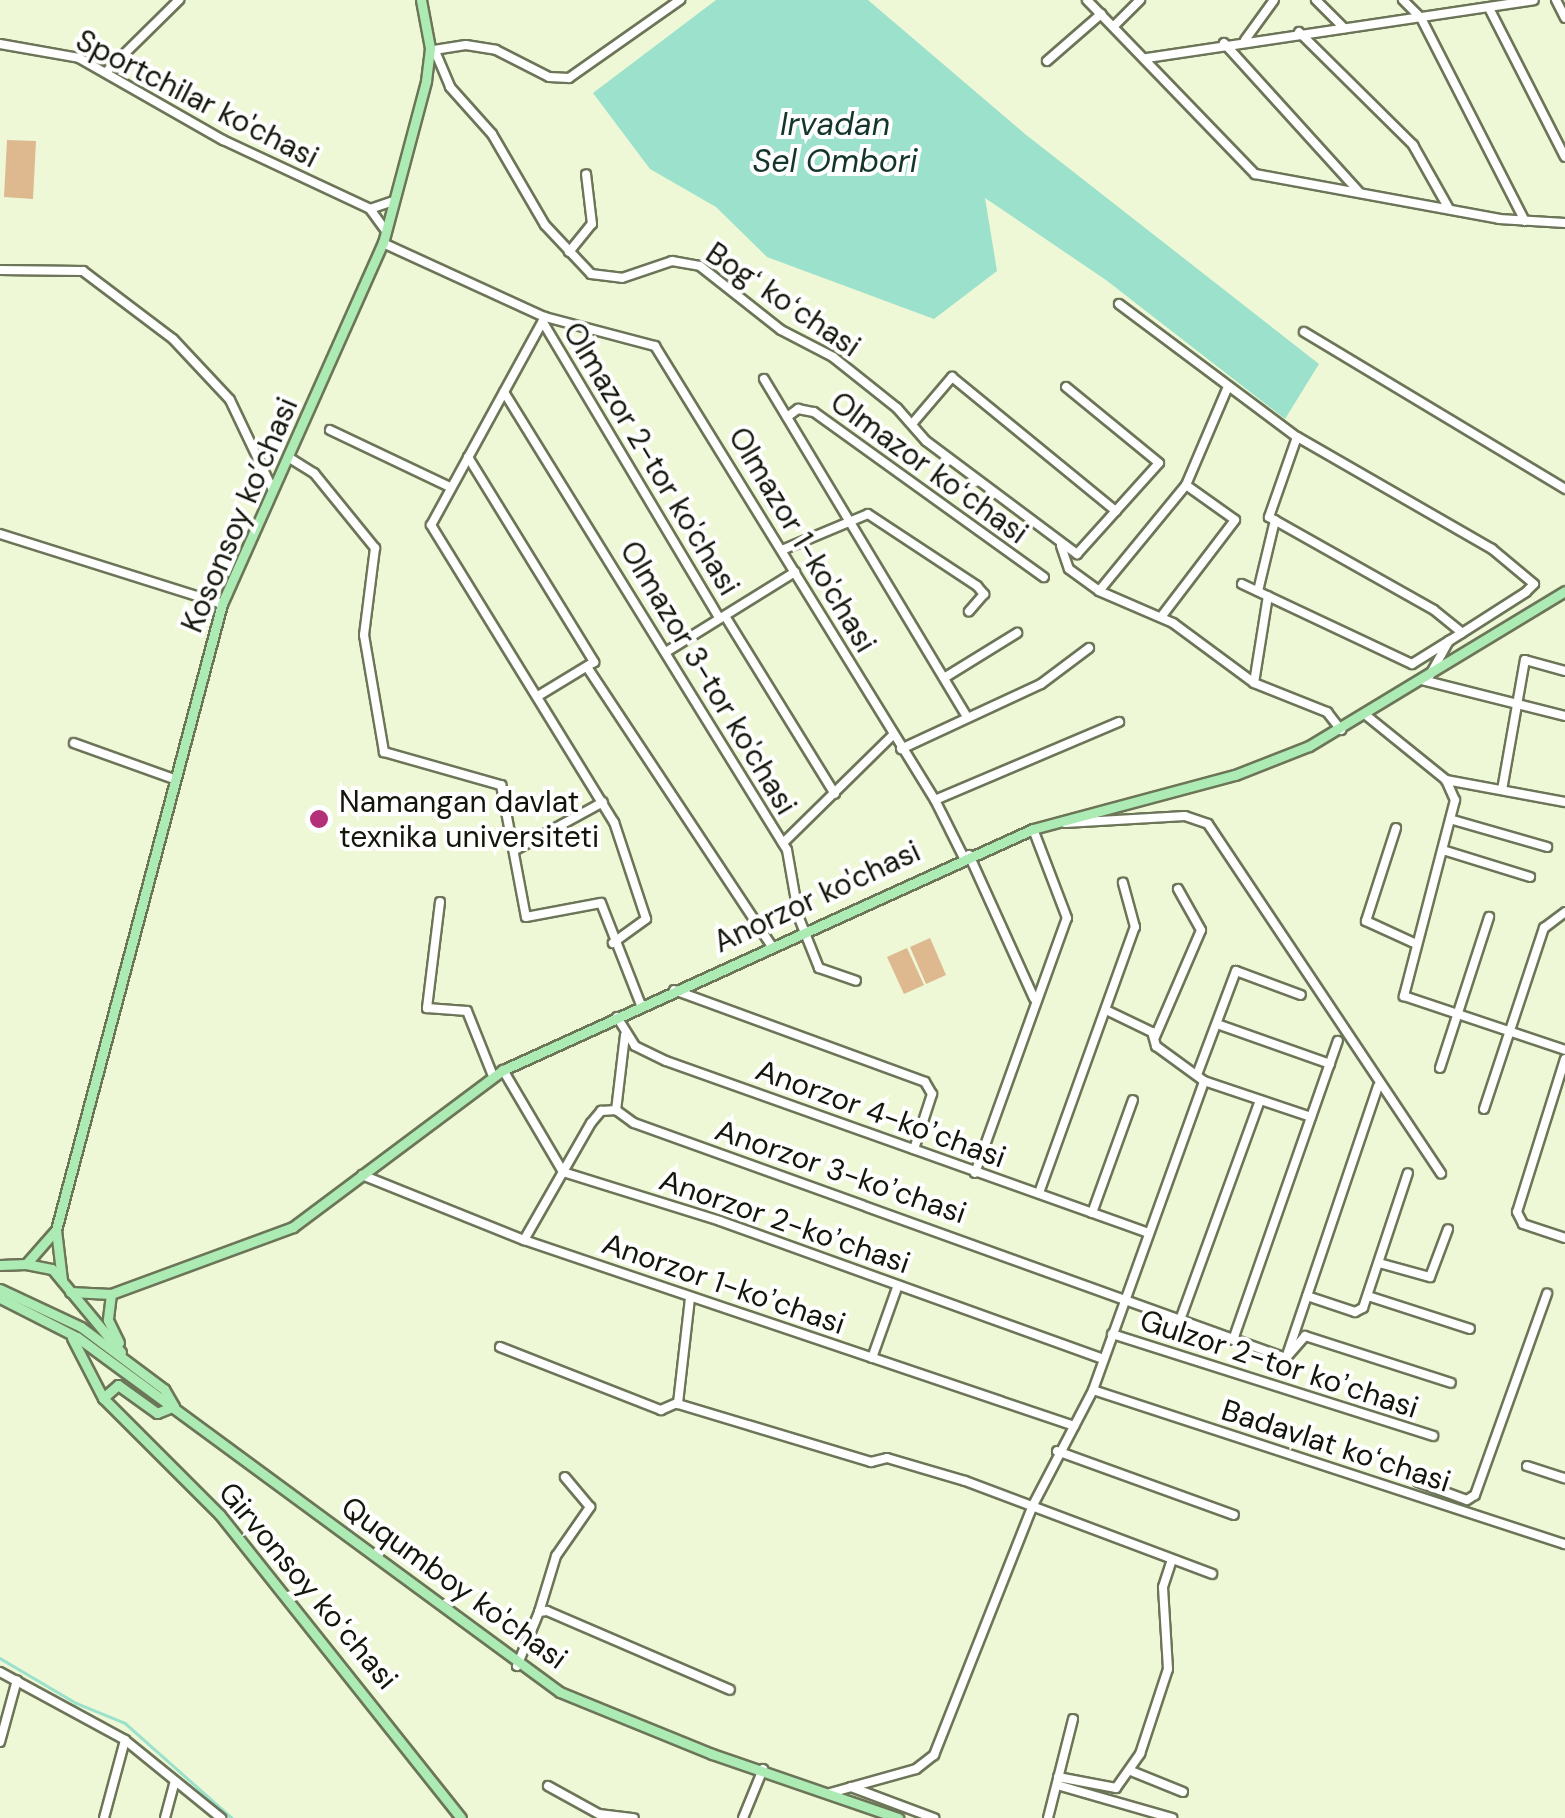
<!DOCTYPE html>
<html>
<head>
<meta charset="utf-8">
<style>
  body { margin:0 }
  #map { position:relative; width:1565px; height:1818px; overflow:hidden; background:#eef8d7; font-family:"DM Sans",sans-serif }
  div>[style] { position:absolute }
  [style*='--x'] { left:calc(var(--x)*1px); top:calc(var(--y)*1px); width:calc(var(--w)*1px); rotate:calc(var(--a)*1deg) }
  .green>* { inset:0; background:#deb88e }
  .water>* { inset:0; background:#9be1cb }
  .stream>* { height:2.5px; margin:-1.25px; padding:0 1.25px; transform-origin:1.25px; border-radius:1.25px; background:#9be1cb }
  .roads { filter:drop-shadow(2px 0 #6c7558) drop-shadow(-2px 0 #6c7558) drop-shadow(0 2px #6c7558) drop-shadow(0 -2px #6c7558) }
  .minor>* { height:8px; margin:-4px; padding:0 4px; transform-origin:4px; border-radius:4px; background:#fff }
  .major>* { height:9px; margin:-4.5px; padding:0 4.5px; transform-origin:4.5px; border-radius:4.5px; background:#adebb5 }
  .dots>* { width:28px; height:28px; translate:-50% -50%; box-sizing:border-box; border:5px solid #fff; border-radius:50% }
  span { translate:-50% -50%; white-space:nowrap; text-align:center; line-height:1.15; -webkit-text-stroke:8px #fff; paint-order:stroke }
  .street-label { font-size:30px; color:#13160b }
  .poi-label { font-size:30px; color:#13160b }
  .left { translate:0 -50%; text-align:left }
  .water-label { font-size:32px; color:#14352c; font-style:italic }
</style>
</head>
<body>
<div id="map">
  <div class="green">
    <div style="clip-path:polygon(7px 140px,36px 141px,33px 199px,4px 197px)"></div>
    <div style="clip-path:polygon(930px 938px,946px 975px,926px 984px,910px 947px)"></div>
    <div style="clip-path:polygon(907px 948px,924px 985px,904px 994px,887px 957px)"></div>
  </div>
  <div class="water">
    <div style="clip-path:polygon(716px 0,868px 0,1025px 134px,1319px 364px,1285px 419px,1106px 280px,985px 198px,997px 271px,934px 319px,767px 257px,716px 207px,650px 169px,593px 93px)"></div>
  </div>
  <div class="stream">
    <div style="--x:0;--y:1658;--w:88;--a:30.6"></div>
    <div style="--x:76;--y:1703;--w:53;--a:22.2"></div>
    <div style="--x:125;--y:1723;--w:143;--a:41.6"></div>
  </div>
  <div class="roads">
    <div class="minor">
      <div style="--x:1087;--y:0;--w:242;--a:46"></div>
      <div style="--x:1255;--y:174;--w:248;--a:10.4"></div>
      <div style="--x:1499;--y:219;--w:66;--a:3.5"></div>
      <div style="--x:1316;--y:0;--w:40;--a:45"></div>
      <div style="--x:1403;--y:0;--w:25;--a:45"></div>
      <div style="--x:1421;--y:18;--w:228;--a:62.9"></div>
      <div style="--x:1556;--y:0;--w:20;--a:63"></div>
      <div style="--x:1489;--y:8;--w:167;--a:63"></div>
      <div style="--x:1114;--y:26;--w:37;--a:-45"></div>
      <div style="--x:1299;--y:32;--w:161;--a:44.7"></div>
      <div style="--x:1413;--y:145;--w:73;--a:60.6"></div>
      <div style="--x:1245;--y:40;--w:49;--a:-54.1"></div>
      <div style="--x:1224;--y:43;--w:202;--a:47.8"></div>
      <div style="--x:0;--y:44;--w:80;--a:10"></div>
      <div style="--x:79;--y:58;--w:166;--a:29.7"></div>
      <div style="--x:223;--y:140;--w:162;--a:25.1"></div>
      <div style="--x:434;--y:50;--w:32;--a:-9"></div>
      <div style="--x:466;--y:45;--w:30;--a:9"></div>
      <div style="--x:496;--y:50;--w:59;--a:27"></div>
      <div style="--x:549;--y:77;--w:20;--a:3"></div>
      <div style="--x:569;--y:78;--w:136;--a:-35.1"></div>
      <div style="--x:435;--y:51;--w:39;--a:67"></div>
      <div style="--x:450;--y:87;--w:63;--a:48.2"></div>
      <div style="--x:492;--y:134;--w:105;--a:59.8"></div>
      <div style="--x:545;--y:225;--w:67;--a:46.8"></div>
      <div style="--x:591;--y:274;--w:31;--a:7"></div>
      <div style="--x:622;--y:278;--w:53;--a:-18.8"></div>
      <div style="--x:672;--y:261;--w:28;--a:10"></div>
      <div style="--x:700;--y:266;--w:103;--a:38.3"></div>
      <div style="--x:781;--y:330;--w:59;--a:27.4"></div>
      <div style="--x:833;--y:357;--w:82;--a:38.6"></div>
      <div style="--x:897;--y:408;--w:44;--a:48.7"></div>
      <div style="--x:926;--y:441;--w:189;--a:36.8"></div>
      <div style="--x:1077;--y:554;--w:122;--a:-48"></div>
      <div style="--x:1159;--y:463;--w:120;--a:-140.7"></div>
      <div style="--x:1147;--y:58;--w:391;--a:-8.5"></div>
      <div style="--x:1047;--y:61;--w:72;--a:-41"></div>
      <div style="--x:106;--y:72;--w:103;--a:-44.6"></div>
      <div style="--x:386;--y:231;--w:27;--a:-126"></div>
      <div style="--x:370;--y:209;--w:24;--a:-19"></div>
      <div style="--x:383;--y:243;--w:178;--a:24.6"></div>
      <div style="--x:545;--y:317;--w:114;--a:14.8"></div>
      <div style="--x:655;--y:346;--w:533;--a:58.34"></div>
      <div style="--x:935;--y:800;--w:65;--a:63.4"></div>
      <div style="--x:569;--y:252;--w:36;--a:-51"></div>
      <div style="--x:592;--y:224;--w:50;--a:-96.8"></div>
      <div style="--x:0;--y:270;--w:83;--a:0.7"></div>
      <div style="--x:83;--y:271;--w:113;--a:37.1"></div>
      <div style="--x:173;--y:339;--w:83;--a:46.9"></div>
      <div style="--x:230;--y:400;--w:100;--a:64.5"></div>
      <div style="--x:1119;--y:304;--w:222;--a:36.8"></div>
      <div style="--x:545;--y:317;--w:237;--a:118.7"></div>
      <div style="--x:431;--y:525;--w:349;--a:58.4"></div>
      <div style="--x:614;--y:822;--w:102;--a:71.7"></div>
      <div style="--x:646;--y:919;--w:41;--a:144"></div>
      <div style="--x:544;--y:324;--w:342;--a:59.2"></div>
      <div style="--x:1304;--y:332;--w:305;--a:31"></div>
      <div style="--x:764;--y:379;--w:392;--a:59"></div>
      <div style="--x:504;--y:392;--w:538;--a:58.29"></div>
      <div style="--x:787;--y:850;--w:69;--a:80"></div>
      <div style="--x:799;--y:918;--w:54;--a:68.2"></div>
      <div style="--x:819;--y:968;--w:39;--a:19"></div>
      <div style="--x:787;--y:417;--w:14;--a:-36"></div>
      <div style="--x:798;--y:409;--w:16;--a:11"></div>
      <div style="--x:814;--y:412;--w:283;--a:35.7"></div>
      <div style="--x:912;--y:424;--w:62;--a:-49.6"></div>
      <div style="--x:952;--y:377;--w:212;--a:39.3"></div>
      <div style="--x:330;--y:430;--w:133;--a:25.4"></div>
      <div style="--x:288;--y:457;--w:31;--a:32"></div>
      <div style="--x:314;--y:473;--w:97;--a:50.9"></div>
      <div style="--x:375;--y:548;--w:88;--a:97.2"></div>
      <div style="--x:364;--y:635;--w:119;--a:80.3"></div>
      <div style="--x:384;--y:752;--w:122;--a:15.8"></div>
      <div style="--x:501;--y:785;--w:134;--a:79.3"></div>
      <div style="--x:526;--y:917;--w:76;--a:-10.6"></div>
      <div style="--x:601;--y:903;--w:110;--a:68.6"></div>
      <div style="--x:468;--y:457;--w:241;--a:58.4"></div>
      <div style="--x:594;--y:662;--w:66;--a:148.7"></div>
      <div style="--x:1186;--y:485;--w:104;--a:-66.9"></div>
      <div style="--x:0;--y:534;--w:233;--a:17.5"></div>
      <div style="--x:1061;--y:546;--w:24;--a:71"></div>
      <div style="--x:1069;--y:569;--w:37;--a:36"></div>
      <div style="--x:1099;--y:591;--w:81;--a:23.4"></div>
      <div style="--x:1173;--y:623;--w:101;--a:36.5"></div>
      <div style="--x:1254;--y:683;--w:79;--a:21.7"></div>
      <div style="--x:1327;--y:712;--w:23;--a:52"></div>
      <div style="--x:782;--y:550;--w:93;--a:-22.7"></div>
      <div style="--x:868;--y:514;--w:131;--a:33.4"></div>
      <div style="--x:977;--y:586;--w:11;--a:49"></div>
      <div style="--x:984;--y:594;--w:23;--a:131"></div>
      <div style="--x:1242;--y:584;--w:188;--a:25.2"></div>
      <div style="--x:1412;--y:664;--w:44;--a:-31.9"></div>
      <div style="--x:1449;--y:641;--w:15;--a:-32"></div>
      <div style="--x:1462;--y:633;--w:76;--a:-32.6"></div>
      <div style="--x:1526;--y:592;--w:11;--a:-45"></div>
      <div style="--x:1534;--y:584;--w:55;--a:-140.2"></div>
      <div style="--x:1492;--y:549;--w:225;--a:-150.1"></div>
      <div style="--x:1297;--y:437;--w:85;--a:109.3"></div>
      <div style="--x:1269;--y:517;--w:189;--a:29.4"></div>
      <div style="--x:1434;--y:610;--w:36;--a:39"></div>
      <div style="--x:1099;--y:591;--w:137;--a:-50.6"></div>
      <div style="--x:1186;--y:485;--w:60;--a:35.5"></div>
      <div style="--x:1235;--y:520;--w:122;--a:127.3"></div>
      <div style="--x:1258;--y:591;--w:73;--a:-76.5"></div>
      <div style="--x:725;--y:616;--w:209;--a:58.3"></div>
      <div style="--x:666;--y:652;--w:152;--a:-31.8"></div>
      <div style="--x:587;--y:667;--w:333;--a:56.5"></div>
      <div style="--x:1430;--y:675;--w:39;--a:-61"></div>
      <div style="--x:944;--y:678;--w:86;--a:-31.7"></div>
      <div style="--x:1422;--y:680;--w:147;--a:14.1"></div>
      <div style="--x:1254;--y:683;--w:88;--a:-80.9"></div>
      <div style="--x:1367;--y:716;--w:102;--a:39"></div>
      <div style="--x:1446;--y:780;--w:22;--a:66"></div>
      <div style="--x:1455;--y:800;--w:203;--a:104.6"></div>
      <div style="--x:1404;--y:996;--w:170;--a:18.5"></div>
      <div style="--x:74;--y:743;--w:106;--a:19.8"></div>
      <div style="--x:901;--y:749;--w:154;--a:-24.9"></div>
      <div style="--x:1041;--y:684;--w:60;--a:-36.9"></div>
      <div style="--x:1446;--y:780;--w:121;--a:10.5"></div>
      <div style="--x:1502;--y:790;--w:132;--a:-80"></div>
      <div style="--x:1525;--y:660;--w:41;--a:15.4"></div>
      <div style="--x:935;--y:800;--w:200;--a:-23"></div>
      <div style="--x:1453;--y:820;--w:98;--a:16"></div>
      <div style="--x:1065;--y:823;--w:120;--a:-3.3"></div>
      <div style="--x:1185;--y:816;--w:24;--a:19"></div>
      <div style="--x:1208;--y:824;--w:420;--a:56.3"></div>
      <div style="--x:1396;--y:828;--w:98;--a:107.9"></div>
      <div style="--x:1366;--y:921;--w:55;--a:24.7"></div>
      <div style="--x:783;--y:843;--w:154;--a:-44.5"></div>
      <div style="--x:515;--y:850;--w:100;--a:-28.6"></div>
      <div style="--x:1446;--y:851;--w:88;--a:17.2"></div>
      <div style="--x:969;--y:855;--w:157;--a:65.6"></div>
      <div style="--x:440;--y:902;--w:107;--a:97"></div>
      <div style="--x:427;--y:1008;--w:40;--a:4.3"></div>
      <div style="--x:467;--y:1011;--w:70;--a:68.2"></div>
      <div style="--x:674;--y:990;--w:267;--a:20.1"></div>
      <div style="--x:925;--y:1082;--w:14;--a:60"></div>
      <div style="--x:932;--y:1094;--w:58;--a:108.1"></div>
      <div style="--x:1106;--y:1010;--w:51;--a:25.6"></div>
      <div style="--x:1152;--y:1032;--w:15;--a:74"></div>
      <div style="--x:1156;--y:1046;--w:59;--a:36.1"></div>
      <div style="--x:1204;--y:1081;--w:113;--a:18.6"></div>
      <div style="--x:617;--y:1017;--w:34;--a:58"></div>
      <div style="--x:635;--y:1046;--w:34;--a:26"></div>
      <div style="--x:666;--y:1061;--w:510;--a:19.61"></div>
      <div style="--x:1217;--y:1024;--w:120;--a:19.5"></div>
      <div style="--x:625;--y:1035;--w:76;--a:96.8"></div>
      <div style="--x:616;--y:1110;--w:22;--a:36"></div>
      <div style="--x:634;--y:1123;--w:693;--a:19.82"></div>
      <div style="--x:1155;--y:1037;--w:116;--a:-66.7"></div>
      <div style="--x:1201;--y:930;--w:47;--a:-119.3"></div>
      <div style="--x:1565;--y:1059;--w:160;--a:107.4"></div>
      <div style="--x:1517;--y:1212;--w:13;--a:63"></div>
      <div style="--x:1523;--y:1224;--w:44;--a:18.4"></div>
      <div style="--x:1440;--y:1068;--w:159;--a:-72"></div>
      <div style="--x:503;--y:1070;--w:118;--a:59.5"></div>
      <div style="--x:563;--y:1172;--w:164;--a:17.3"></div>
      <div style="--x:720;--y:1221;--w:407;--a:19.8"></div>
      <div style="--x:1198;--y:1072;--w:108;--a:-69.4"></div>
      <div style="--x:1236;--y:971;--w:69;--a:20.3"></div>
      <div style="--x:1484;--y:1109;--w:191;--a:-71.7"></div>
      <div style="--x:1544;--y:928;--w:26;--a:-37"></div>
      <div style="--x:975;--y:1173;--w:271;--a:-70.2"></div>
      <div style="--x:1067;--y:918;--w:95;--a:-110.9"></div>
      <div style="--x:362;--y:1175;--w:175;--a:21.9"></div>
      <div style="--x:524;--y:1240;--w:581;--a:18.68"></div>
      <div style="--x:1039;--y:1193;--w:283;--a:-70.2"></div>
      <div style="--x:1135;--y:927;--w:46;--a:-105.3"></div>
      <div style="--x:1092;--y:1213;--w:120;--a:-70.1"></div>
      <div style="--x:524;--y:1240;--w:135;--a:-60.2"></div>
      <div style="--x:591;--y:1123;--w:16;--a:-50"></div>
      <div style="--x:601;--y:1111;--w:15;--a:-4"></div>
      <div style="--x:1379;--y:1263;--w:53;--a:15.4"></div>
      <div style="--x:1430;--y:1277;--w:51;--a:-69.4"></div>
      <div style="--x:1307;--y:1296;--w:51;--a:18.4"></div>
      <div style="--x:1355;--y:1312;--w:9;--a:-27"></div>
      <div style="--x:1363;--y:1308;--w:142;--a:-71.6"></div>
      <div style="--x:1368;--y:1296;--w:107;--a:17.9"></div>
      <div style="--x:690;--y:1298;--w:107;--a:96.5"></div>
      <div style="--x:678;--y:1404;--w:202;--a:16.7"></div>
      <div style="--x:871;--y:1462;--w:16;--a:-14"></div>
      <div style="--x:887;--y:1458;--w:81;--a:16.4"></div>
      <div style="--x:965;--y:1481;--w:264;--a:20.6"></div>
      <div style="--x:1180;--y:1320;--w:234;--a:-70"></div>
      <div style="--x:1112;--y:1334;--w:337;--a:17.6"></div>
      <div style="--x:1233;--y:1340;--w:317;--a:-70.7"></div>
      <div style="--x:500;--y:1347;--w:173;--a:21.4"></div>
      <div style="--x:661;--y:1410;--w:17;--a:-24"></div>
      <div style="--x:872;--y:1358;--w:77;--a:-70.4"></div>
      <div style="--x:1286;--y:1358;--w:287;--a:-71.3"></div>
      <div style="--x:1286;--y:1358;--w:29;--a:-49"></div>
      <div style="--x:1305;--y:1336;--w:153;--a:17.8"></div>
      <div style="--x:1093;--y:1390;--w:496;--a:18.1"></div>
      <div style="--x:1057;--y:1451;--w:188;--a:19.9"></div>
      <div style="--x:1527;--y:1466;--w:40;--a:18"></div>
      <div style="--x:1418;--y:1482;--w:52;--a:20.2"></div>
      <div style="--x:1467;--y:1500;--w:9;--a:-32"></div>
      <div style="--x:1475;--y:1495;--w:214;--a:-70.3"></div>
      <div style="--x:539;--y:1612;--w:59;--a:-73.1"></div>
      <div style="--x:556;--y:1556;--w:60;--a:-55.2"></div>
      <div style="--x:590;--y:1507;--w:39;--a:-130"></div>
      <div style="--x:517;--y:1666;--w:58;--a:-67.8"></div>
      <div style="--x:539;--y:1612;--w:8;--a:-7"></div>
      <div style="--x:547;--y:1611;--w:199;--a:23.3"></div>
      <div style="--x:0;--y:1672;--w:142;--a:28.5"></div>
      <div style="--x:125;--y:1740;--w:124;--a:39.1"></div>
      <div style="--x:0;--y:1742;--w:64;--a:-74.7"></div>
      <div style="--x:1131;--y:1771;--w:56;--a:22"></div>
      <div style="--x:1058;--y:1777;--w:59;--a:10.7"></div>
      <div style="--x:1116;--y:1788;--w:42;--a:-54.8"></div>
      <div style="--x:1140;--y:1754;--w:89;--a:-71.8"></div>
      <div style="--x:1168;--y:1669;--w:82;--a:-93.5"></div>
      <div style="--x:1163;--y:1587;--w:29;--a:-72"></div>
      <div style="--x:1057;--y:1785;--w:120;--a:16"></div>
      <div style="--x:548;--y:1786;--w:58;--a:28.8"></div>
      <div style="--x:599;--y:1814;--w:35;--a:7"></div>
      <div style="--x:851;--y:1787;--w:89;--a:20.5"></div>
      <div style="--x:830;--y:1793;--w:89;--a:-15.6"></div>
      <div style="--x:916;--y:1769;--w:23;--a:-38"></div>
      <div style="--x:934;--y:1755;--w:269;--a:-68.4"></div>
      <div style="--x:1033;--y:1505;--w:130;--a:-62.4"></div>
      <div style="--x:1093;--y:1390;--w:328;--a:-70.2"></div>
      <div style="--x:104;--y:1818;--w:81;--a:-74.9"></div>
      <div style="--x:165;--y:1818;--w:38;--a:-75"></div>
      <div style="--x:743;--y:1818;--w:53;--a:-67.8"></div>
      <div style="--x:1048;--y:1818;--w:102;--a:-75.8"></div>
    </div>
    <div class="major">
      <div style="--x:26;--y:1264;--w:26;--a:11"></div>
      <div style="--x:52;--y:1269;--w:108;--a:50.3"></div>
      <div style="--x:0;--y:1265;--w:26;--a:-2"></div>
      <div style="--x:26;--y:1264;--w:43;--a:-48.8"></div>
      <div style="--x:62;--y:1280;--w:50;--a:-96.8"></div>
      <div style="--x:56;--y:1230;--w:648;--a:-75.15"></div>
      <div style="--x:222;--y:604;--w:395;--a:-66"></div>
      <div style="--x:383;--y:243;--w:168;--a:-75.1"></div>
      <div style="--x:426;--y:81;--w:33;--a:-83"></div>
      <div style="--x:430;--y:48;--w:49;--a:-100.6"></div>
      <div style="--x:0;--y:1289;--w:89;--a:25.1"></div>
      <div style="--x:81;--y:1327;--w:104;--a:36.8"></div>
      <div style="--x:164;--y:1389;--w:20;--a:60"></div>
      <div style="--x:70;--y:1292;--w:41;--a:2.8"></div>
      <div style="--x:111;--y:1294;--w:194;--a:-20.2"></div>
      <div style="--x:293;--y:1227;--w:262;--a:-36.8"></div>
      <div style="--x:503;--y:1070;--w:582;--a:-24.45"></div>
      <div style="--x:1033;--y:829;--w:209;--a:-15"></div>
      <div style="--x:1235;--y:775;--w:79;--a:-21.4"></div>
      <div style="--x:1309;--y:746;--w:299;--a:-31.2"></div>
      <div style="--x:111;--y:1294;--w:26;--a:97"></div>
      <div style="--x:108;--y:1320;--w:25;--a:64"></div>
      <div style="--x:0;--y:1298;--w:86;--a:26.9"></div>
      <div style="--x:77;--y:1337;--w:599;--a:36.32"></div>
      <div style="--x:560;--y:1692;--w:164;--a:22.2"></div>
      <div style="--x:712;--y:1754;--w:197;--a:19"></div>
      <div style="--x:72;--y:1338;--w:68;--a:62.7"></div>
      <div style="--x:103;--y:1398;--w:165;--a:45"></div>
      <div style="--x:220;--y:1515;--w:387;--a:51.5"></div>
      <div style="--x:103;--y:1398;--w:20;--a:-41"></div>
      <div style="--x:118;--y:1385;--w:48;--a:35.7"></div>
      <div style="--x:157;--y:1413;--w:18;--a:-22"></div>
    </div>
  </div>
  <div class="dots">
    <div style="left:319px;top:819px;background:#b32f77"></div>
  </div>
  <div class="street-label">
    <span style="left:197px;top:99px;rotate:27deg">Sportchilar ko'chasi</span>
    <span style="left:783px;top:300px;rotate:34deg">Bogʻ koʻchasi</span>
    <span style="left:651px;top:459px;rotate:59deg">Olmazor 2-tor ko'chasi</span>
    <span style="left:929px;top:468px;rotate:36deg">Olmazor koʻchasi</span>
    <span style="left:240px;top:515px;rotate:-67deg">Kosonsoy ko’chasi</span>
    <span style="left:802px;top:540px;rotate:59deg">Olmazor 1-ko'chasi</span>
    <span style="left:708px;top:678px;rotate:59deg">Olmazor 3-tor ko'chasi</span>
    <span style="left:817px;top:897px;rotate:-25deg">Anorzor ko'chasi</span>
    <span style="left:881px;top:1114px;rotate:20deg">Аnorzor 4-koʼchasi</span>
    <span style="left:841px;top:1172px;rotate:19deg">Аnorzor 3-koʼchasi</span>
    <span style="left:785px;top:1222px;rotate:19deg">Аnorzor 2-koʼchasi</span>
    <span style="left:724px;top:1284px;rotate:19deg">Аnorzor 1-koʼchasi</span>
    <span style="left:1279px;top:1364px;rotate:18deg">Gulzor 2-tor koʼchasi</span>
    <span style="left:1336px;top:1446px;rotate:18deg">Badavlat koʻchasi</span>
    <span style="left:454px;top:1583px;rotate:36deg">Ququmboy ko'chasi</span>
    <span style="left:308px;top:1586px;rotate:50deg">Girvonsoy koʻchasi</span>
  </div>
  <div class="poi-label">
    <span class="left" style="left:339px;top:819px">Namangan davlat<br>texnika universiteti</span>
  </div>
  <div class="water-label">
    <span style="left:835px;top:143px">Irvadan<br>Sel Ombori</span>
  </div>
</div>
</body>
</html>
